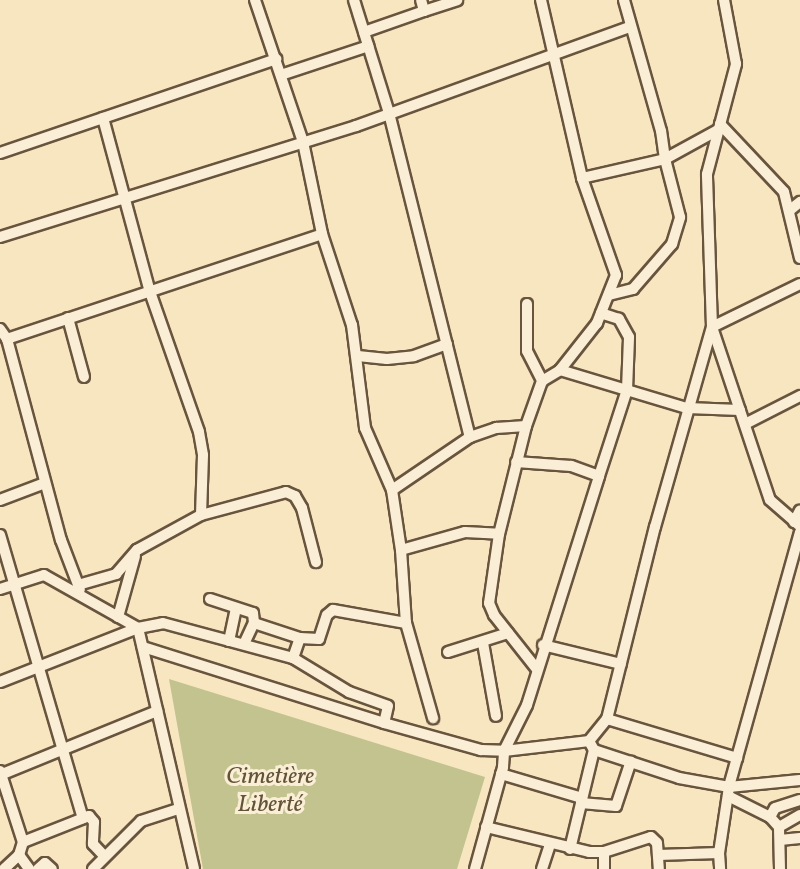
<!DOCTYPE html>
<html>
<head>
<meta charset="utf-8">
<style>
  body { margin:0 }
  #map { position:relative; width:800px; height:869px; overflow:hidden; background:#f8e6c0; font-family:Vollkorn,serif }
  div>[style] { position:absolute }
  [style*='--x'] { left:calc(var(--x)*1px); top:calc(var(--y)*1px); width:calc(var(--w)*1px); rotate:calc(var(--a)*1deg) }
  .green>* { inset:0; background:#c2c38f }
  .roads { filter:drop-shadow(2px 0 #69543e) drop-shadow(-2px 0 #69543e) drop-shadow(0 2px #69543e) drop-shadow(0 -2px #69543e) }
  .minor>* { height:10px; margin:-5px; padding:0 5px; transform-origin:5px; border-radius:5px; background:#faefd6 }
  span { translate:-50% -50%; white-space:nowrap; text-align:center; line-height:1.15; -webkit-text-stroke:6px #faefd6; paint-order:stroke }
  .park-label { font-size:24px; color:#625338; font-style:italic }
</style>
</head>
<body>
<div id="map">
  <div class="green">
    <div style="clip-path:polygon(169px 679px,485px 777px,457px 869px,203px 869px)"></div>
  </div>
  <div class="roads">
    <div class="minor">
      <div style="--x:255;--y:0;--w:150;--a:71.3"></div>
      <div style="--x:303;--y:142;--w:94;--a:78.3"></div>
      <div style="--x:322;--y:234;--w:96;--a:71.8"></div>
      <div style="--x:352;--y:325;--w:104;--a:82.8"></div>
      <div style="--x:365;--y:428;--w:68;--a:66.5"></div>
      <div style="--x:392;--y:490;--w:61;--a:81.5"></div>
      <div style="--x:401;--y:550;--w:73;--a:86.1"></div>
      <div style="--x:406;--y:623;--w:99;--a:74.1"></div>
      <div style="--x:354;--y:0;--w:118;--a:72.8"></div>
      <div style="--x:389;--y:113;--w:334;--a:76"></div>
      <div style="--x:541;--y:0;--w:183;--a:77"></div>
      <div style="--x:582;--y:178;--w:103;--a:70.7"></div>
      <div style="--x:616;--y:275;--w:52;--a:111.6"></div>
      <div style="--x:597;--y:323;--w:60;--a:128.2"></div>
      <div style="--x:424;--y:11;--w:35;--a:-18"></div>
      <div style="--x:364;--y:32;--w:64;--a:-19.3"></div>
      <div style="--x:424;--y:11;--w:11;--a:-105"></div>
      <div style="--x:281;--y:75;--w:92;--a:-18.4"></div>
      <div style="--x:103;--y:118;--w:177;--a:74.9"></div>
      <div style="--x:149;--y:289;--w:151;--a:70.7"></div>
      <div style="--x:199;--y:432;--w:23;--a:80"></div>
      <div style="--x:203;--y:455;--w:60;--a:91.9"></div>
      <div style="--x:720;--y:124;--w:93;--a:46.7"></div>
      <div style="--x:784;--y:192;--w:68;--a:76.4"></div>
      <div style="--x:0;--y:153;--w:292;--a:-18.8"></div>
      <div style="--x:582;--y:178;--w:85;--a:-12.9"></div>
      <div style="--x:665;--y:159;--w:28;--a:-98"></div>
      <div style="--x:661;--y:131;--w:136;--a:-105.8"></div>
      <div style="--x:790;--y:210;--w:13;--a:-39"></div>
      <div style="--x:0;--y:237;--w:373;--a:-17.3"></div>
      <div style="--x:356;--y:126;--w:291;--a:-19.9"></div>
      <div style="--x:800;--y:284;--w:98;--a:154"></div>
      <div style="--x:712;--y:327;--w:182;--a:71.5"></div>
      <div style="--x:770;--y:500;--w:40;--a:41"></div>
      <div style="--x:609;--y:295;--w:25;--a:-14"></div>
      <div style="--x:633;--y:289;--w:60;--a:-49.1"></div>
      <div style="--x:672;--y:244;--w:28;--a:-73"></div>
      <div style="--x:680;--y:217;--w:60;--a:-104.5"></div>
      <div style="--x:665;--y:159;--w:60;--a:-28.7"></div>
      <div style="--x:527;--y:304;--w:47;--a:90"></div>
      <div style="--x:527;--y:351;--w:34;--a:63"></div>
      <div style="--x:68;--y:318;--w:61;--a:74.8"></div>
      <div style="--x:0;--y:329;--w:12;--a:55"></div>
      <div style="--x:7;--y:339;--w:208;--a:75"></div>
      <div style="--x:61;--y:540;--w:53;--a:69.2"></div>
      <div style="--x:7;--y:339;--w:332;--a:-18.4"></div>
      <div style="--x:358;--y:356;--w:29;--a:6"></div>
      <div style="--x:387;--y:359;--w:27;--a:-6"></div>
      <div style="--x:414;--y:356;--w:35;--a:-20"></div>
      <div style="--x:745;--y:424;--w:62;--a:-27"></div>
      <div style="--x:526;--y:426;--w:48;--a:-70.4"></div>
      <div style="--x:542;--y:381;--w:21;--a:-31"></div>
      <div style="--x:560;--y:370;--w:133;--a:16.7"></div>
      <div style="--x:687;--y:408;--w:53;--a:2.2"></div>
      <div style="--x:599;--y:476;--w:90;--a:-72"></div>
      <div style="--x:627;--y:390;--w:53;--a:-87.8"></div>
      <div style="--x:629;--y:337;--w:21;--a:-119"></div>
      <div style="--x:619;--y:319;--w:19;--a:-162"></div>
      <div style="--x:392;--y:490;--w:94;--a:-34.2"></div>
      <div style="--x:470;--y:437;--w:28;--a:-19"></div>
      <div style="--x:496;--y:428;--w:30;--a:-4"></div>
      <div style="--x:526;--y:426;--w:111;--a:104"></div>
      <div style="--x:499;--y:534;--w:70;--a:98.2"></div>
      <div style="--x:489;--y:603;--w:13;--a:67"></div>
      <div style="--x:494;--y:615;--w:68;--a:51.6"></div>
      <div style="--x:0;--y:500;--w:48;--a:-20.7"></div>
      <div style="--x:794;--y:522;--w:13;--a:-63"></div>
      <div style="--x:800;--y:532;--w:265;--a:105.6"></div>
      <div style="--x:729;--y:787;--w:71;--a:-5.6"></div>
      <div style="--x:0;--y:535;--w:295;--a:73.7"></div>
      <div style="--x:401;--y:550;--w:66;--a:-15.7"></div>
      <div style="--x:465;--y:532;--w:34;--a:3"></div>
      <div style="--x:78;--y:585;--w:40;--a:-16"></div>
      <div style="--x:116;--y:574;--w:32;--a:-49"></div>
      <div style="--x:137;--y:550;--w:73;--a:-28.7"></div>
      <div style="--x:201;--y:515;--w:88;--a:-15.1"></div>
      <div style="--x:286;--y:492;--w:10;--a:24"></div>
      <div style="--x:295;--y:496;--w:14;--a:60"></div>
      <div style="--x:302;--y:508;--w:56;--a:75.5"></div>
      <div style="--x:0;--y:589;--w:46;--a:-17.7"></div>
      <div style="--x:44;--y:575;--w:108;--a:29.4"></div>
      <div style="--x:138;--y:628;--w:247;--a:76.9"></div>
      <div style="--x:210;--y:599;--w:45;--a:18"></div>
      <div style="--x:253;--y:613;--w:10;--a:84"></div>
      <div style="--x:118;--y:617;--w:63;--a:-74.4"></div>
      <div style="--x:229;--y:641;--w:33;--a:-78"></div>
      <div style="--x:483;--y:643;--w:74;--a:79.9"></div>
      <div style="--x:244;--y:644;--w:23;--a:-65"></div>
      <div style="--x:254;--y:623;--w:48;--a:18.1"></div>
      <div style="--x:543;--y:645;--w:80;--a:13.7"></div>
      <div style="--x:143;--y:647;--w:253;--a:17.5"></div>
      <div style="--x:384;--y:723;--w:101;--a:15.6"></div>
      <div style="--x:481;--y:750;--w:23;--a:2"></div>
      <div style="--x:504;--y:751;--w:51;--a:-63.4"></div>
      <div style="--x:527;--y:705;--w:240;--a:-72.5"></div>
      <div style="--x:599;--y:476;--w:30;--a:-160"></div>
      <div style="--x:571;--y:466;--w:55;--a:-175.8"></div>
      <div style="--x:448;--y:652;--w:63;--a:-17.6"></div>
      <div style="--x:293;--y:658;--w:21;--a:-71"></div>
      <div style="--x:300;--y:638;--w:19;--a:3"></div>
      <div style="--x:319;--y:639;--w:25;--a:-72"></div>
      <div style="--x:327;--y:615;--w:8;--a:-40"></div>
      <div style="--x:333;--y:610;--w:74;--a:10.1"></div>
      <div style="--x:0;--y:682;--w:148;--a:-21.4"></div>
      <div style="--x:138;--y:628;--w:25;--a:-11"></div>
      <div style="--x:163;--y:623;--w:135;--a:15.1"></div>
      <div style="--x:293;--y:658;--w:66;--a:31.3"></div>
      <div style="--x:349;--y:692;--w:41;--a:19.7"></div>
      <div style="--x:388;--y:706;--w:17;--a:103"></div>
      <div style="--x:607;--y:719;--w:136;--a:16.7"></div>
      <div style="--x:594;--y:750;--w:89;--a:18.2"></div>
      <div style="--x:679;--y:778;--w:51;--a:10.2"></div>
      <div style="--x:729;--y:787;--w:67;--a:98.6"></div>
      <div style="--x:719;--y:853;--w:61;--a:178.1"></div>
      <div style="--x:0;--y:771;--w:75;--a:72.1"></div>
      <div style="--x:23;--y:842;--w:71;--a:-21.5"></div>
      <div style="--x:89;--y:816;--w:8;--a:50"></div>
      <div style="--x:94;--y:822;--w:22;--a:93"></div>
      <div style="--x:93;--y:844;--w:16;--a:47"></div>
      <div style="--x:501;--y:774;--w:84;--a:16.5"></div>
      <div style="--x:0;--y:775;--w:170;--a:-22.2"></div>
      <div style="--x:728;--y:796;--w:47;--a:26.6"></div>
      <div style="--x:770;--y:817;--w:13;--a:48"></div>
      <div style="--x:581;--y:803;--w:35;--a:5"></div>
      <div style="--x:616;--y:806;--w:47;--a:-71.6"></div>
      <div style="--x:770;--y:817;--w:10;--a:-61"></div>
      <div style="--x:775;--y:808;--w:26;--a:-18"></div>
      <div style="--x:486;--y:827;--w:106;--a:13.6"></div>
      <div style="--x:589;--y:852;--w:15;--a:0"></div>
      <div style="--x:604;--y:852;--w:49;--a:-17.7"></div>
      <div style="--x:651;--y:837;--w:8;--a:45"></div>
      <div style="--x:657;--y:843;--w:26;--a:86"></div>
      <div style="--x:780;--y:840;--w:20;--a:-6"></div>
      <div style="--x:570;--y:849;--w:102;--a:-76.4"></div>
      <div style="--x:594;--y:750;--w:10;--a:-119"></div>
      <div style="--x:589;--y:741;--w:28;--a:-51"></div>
      <div style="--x:607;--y:719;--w:198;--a:-76"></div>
      <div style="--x:655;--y:527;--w:208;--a:-74.1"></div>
      <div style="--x:712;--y:327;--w:153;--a:-91.9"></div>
      <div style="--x:707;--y:174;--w:114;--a:-75.2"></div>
      <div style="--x:736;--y:64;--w:65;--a:-100.6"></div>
      <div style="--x:719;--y:853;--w:16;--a:86"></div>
      <div style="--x:19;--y:855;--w:17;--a:54"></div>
      <div style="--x:4;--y:869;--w:21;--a:-43"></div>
      <div style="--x:19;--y:855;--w:14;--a:-73"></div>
      <div style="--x:38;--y:869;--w:9;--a:-41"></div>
      <div style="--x:45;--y:863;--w:9;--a:41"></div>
      <div style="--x:93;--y:869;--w:68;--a:-45"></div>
      <div style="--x:141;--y:821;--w:39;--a:-18"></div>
      <div style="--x:475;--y:869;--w:106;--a:-74.6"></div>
      <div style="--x:503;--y:767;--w:16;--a:-86"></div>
      <div style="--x:504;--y:751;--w:86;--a:-6.7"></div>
      <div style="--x:542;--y:869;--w:26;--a:-72"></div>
      <div style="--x:604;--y:869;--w:17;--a:-90"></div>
      <div style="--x:780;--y:869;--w:42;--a:-91.4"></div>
      <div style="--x:779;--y:827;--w:24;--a:-30"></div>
    </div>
  </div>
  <div class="park-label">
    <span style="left:270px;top:792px">Cimetière<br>Liberté</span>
  </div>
</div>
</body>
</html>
